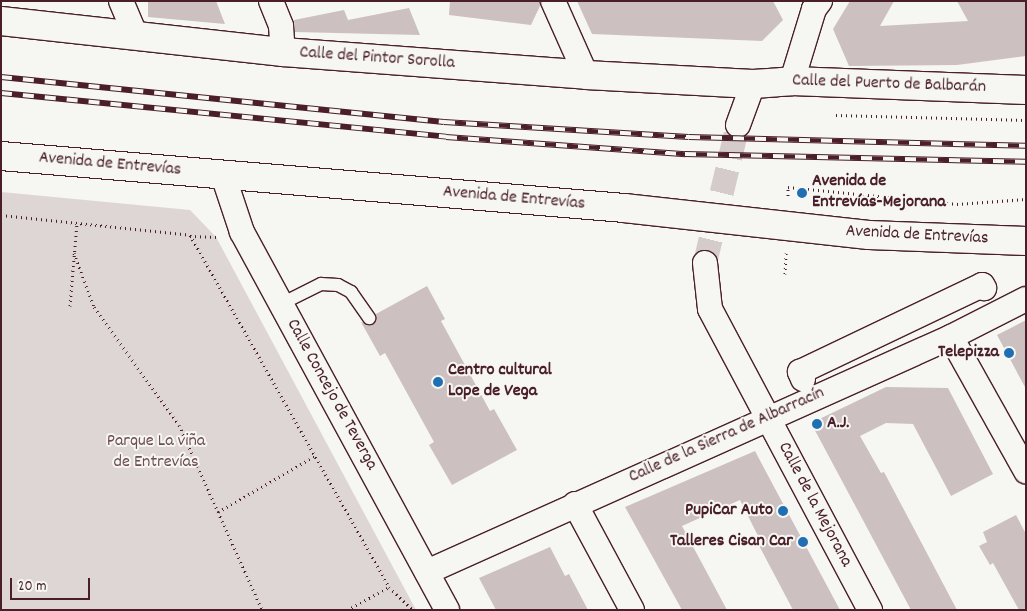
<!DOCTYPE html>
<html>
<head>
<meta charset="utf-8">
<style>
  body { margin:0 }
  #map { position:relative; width:1027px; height:611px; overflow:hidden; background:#f6f6f2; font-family:Dekko,sans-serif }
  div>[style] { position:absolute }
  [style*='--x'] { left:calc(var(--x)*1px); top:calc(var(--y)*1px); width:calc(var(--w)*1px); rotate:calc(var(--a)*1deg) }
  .green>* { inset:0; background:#ddd6d5 }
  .building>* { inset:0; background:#ccc1c0 }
  .street-tunnel>* { height:24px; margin-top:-12px; transform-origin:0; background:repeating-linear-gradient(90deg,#d4cbca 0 24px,transparent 0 36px) }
  .path>* { height:3px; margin-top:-1.5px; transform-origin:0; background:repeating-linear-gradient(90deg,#4a1f2b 0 1px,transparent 0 5px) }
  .roads { filter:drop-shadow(1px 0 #4a1f2b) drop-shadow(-1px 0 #4a1f2b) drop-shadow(0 1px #4a1f2b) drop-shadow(0 -1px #4a1f2b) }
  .lane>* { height:12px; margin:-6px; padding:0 6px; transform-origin:6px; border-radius:6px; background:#f6f6f2 }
  .street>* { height:24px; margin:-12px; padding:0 12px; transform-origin:12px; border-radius:12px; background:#f6f6f2 }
  .secondary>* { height:28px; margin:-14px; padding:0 14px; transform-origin:14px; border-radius:14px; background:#f6f6f2 }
  .primary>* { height:28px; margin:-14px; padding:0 14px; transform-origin:14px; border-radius:14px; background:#f6f6f2 }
  .rail>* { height:5.5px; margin-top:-2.75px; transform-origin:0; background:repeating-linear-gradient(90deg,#f6f6f2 0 11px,#4a1f2b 0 22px); box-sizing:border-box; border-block:1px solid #4a1f2b }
  .dots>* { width:14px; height:14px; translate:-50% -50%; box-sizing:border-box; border:2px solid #f6f6f2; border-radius:50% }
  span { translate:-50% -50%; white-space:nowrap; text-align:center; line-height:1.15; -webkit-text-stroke:4px #f6f6f2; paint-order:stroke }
  .street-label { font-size:18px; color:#4a1f2b }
  .poi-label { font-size:18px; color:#4a1f2b; font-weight:700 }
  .left { translate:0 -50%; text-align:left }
  .right { translate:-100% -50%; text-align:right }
  .park-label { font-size:18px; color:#6f4d56 }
  .frame { position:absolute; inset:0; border:2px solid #4a1f2b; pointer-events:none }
  .scale { position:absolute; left:10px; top:578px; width:80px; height:22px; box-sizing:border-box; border:2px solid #4a1f2b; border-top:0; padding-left:6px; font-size:15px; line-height:18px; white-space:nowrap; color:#4a1f2b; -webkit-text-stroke:4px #f6f6f2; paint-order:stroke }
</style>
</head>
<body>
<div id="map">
  <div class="green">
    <div style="clip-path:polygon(1px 192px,190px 210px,216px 237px,416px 610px,1px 610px)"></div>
  </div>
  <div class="building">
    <div style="clip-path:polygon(148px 1px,216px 1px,225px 24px,148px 17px)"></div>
    <div style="clip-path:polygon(450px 1px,540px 1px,540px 6px,531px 25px,449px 15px)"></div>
    <div style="clip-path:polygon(577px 1px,773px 1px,783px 20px,762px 41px,592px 34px)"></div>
    <div style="clip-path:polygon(850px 1px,894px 1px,880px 26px,968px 21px,957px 1px,1026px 1px,1026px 56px,957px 65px,849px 66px,833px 29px)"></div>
    <div style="clip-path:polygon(409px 8px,420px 35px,295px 32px,294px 20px,344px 10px,348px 20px)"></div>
    <div style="clip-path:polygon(427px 286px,445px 319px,441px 321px,490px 411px,494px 409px,517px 450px,452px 485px,429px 445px,434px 442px,385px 353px,380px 356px,361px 322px,373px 325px,376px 314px)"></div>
    <div style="clip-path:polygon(1026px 320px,1026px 389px,997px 335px)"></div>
    <div style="clip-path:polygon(886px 387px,948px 388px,993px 474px,951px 496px,913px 424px,886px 423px,860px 436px,881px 473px,884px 472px,957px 610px,911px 610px,811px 423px)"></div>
    <div style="clip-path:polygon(755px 451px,772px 483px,840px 610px,793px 610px,755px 538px,758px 536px,740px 500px,682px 526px,727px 610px,682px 610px,625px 507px)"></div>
    <div style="clip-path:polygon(1016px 515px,1026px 534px,1026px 610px,1019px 610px,993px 563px,990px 565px,979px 546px,987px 542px,983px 532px)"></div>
    <div style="clip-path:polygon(550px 547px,565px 576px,569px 574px,588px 610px,496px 610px,479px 578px)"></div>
  </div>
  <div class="street-tunnel">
    <div style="--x:705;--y:263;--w:142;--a:-76.6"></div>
  </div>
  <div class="path">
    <div style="--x:836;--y:115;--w:190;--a:1.5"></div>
    <div style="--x:788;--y:196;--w:9;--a:-90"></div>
    <div style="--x:788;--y:187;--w:170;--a:5.7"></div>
    <div style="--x:957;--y:204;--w:69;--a:-4.1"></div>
    <div style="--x:1;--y:215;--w:190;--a:6"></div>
    <div style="--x:190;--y:235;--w:404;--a:60.5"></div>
    <div style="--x:389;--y:587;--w:33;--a:44"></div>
    <div style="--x:190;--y:236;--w:27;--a:2"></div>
    <div style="--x:74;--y:253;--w:58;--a:69.7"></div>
    <div style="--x:94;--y:307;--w:145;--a:54.2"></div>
    <div style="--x:179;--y:425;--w:203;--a:65.8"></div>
    <div style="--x:785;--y:274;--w:21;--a:-87"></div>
    <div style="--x:70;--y:306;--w:83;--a:-85.2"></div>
    <div style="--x:218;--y:512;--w:112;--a:-30"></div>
    <div style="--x:347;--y:610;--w:48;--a:-28.7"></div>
  </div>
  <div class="roads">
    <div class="lane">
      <div style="--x:281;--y:304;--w:45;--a:-26.6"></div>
      <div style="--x:321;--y:284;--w:17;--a:3"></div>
      <div style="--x:338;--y:285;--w:15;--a:28"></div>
      <div style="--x:351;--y:292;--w:32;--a:55"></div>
    </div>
    <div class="street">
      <div style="--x:121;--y:1;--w:38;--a:67"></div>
      <div style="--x:271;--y:1;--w:27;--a:68"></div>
      <div style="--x:281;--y:26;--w:26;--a:86"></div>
      <div style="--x:553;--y:1;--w:81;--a:66"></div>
      <div style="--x:792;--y:81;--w:75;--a:-73"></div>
      <div style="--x:814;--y:9;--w:10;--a:-53"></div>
      <div style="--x:738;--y:125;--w:44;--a:-69.9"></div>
      <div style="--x:223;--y:175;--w:60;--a:71.6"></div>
      <div style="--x:242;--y:232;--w:430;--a:61.5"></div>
      <div style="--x:705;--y:263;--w:46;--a:83.8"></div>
      <div style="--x:710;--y:309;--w:341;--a:62"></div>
      <div style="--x:951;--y:337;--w:154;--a:60.8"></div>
      <div style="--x:803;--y:379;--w:8;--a:-113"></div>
      <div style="--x:800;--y:372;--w:202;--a:-25.5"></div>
      <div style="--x:982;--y:285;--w:4;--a:56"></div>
      <div style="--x:575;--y:504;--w:120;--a:61.7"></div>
      <div style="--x:427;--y:572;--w:574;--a:-24.15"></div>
      <div style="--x:951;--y:337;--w:84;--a:-26.9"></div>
    </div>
    <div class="secondary">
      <div style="--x:1;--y:21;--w:284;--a:6.3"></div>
      <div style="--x:283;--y:52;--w:304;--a:4.3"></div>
      <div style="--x:586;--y:75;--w:167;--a:3.1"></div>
      <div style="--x:753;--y:84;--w:39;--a:-4"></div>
      <div style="--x:792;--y:81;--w:234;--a:2.2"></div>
    </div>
    <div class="primary">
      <div style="--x:1;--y:156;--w:625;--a:4.77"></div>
      <div style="--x:624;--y:208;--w:246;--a:6.3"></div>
      <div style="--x:869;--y:235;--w:157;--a:2.2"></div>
    </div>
  </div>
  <div class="rail">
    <div style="--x:1;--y:77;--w:445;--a:5.8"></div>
    <div style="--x:444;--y:122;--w:245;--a:3.5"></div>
    <div style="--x:689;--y:137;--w:337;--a:1.5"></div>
    <div style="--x:1;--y:93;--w:447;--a:5.6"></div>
    <div style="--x:446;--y:137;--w:240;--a:4.1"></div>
    <div style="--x:685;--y:154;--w:341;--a:1.3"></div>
  </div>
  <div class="dots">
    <div style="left:802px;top:193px;background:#1f6fb2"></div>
    <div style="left:1009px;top:353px;background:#1f6fb2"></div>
    <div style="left:438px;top:382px;background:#1f6fb2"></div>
    <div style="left:817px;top:424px;background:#1f6fb2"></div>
    <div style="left:783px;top:511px;background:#1f6fb2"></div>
    <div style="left:803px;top:542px;background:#1f6fb2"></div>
  </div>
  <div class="street-label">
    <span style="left:377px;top:59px;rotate:4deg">Calle del Pintor Sorolla</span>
    <span style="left:889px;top:85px;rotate:2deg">Calle del Puerto de Balbarán</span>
    <span style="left:110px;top:165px;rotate:5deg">Avenida de Entrevías</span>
    <span style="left:514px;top:199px;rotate:5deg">Avenida de Entrevías</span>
    <span style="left:917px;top:236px;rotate:3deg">Avenida de Entrevías</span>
    <span style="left:331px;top:395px;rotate:61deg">Calle Concejo de Teverga</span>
    <span style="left:727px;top:436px;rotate:-24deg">Calle de la Sierra de Albarracín</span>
    <span style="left:814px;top:505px;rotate:62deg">Calle de la Mejorana</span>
  </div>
  <div class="poi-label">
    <span class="left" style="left:812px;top:193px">Avenida de<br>Entrevías-Mejorana</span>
    <span class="right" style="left:999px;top:353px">Telepizza</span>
    <span class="left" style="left:448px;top:382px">Centro cultural<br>Lope de Vega</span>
    <span class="left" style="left:827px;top:424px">A.J.</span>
    <span class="right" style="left:773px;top:511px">PupiCar Auto</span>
    <span class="right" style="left:793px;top:542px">Talleres Cisan Car</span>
  </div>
  <div class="park-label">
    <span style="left:156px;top:453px">Parque La viña<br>de Entrevías</span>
  </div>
  <div class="frame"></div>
  <div class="scale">20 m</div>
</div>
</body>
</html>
